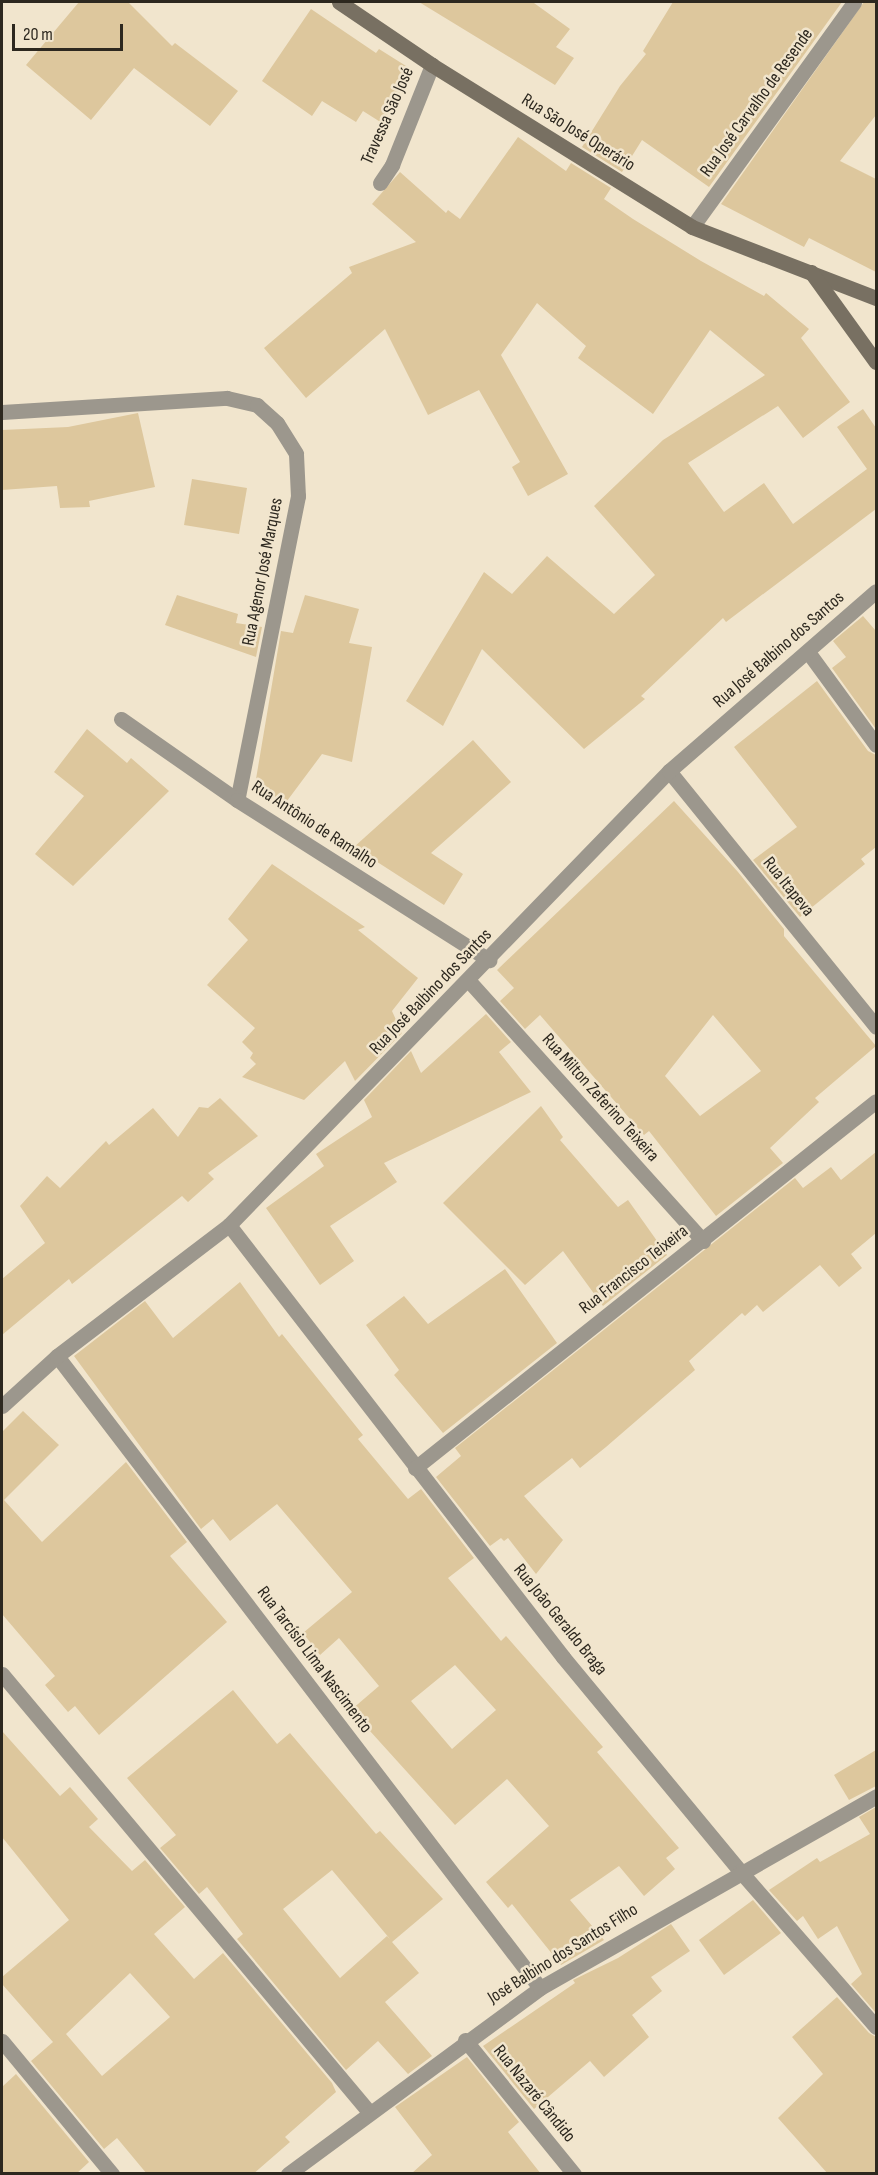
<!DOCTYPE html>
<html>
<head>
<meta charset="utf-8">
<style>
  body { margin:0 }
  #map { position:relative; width:878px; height:2175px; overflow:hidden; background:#f1e5cd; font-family:"Sofia Sans Condensed",sans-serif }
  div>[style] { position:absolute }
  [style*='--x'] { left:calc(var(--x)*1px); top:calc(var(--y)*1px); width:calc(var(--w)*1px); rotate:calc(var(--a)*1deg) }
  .building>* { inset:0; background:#ddc79d }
  .street>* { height:15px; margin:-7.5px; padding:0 7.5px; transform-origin:7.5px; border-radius:7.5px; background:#9c978d }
  .secondary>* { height:15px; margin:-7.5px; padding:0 7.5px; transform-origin:7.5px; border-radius:7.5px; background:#787062 }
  span { translate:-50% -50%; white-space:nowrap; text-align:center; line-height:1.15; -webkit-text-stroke:5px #f1e5cd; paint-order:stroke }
  .street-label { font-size:18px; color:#2d281f }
  .frame { position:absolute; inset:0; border:3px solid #2d281f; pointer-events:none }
  .scale { position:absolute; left:12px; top:24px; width:111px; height:27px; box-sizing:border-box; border:3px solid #2d281f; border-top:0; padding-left:8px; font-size:18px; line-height:21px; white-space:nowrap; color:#2d281f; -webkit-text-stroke:4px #f1e5cd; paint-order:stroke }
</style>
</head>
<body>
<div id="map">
  <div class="building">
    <div style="clip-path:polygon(79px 2px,128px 2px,172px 46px,175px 43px,238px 91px,210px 126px,134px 68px,91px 120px,26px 65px)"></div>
    <div style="clip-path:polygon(419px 2px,534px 3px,570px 29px,556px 47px,574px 58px,555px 85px)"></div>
    <div style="clip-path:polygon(673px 2px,842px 2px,709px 187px,642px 140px,622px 172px,582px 147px,620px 86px,646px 54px,643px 51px)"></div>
    <div style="clip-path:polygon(864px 2px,876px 2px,876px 115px,840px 161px,876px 179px,876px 272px,809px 238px,804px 247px,721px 204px)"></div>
    <div style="clip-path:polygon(311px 9px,376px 53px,379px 49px,414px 71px,382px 123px,363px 111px,356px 122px,322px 101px,312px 116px,262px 81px)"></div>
    <div style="clip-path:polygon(518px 137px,566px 171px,571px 163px,611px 188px,604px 199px,633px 219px,701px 261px,764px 296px,766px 293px,809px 329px,801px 338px,850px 402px,803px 438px,778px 406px,688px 463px,724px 512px,764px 483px,793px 524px,867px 469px,837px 427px,863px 409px,876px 428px,876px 509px,726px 622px,723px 618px,641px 696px,645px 699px,584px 749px,482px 649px,443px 726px,406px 701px,484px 572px,512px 594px,547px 556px,614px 614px,655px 575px,594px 506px,663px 440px,765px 375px,710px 330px,653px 414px,578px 358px,586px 346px,537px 303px,501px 355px,568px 474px,528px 496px,512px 467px,520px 462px,479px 390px,428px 415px,385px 329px,306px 398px,264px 348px,352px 273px,349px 267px,416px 242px,372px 204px,400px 172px,446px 213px,448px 210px,460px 219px)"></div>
    <div style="clip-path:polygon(138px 413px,155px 487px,89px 501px,90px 507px,60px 508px,57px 486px,2px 490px,2px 430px,68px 427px)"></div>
    <div style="clip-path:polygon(192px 479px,247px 488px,239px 534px,184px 525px)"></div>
    <div style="clip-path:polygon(177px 595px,238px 614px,236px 623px,262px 627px,256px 657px,165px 625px)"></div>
    <div style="clip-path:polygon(305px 595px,359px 609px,349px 643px,372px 647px,352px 762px,322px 754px,284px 805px,256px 779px,281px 631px,293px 633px)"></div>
    <div style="clip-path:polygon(863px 616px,876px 631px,876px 729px,832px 668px,846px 657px,833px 641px)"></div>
    <div style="clip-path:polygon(817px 681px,868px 751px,876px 755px,876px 847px,861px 859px,865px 864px,800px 917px,753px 860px,797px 827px,734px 747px)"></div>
    <div style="clip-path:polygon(87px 729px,127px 763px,131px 758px,169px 791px,73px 886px,35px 854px,84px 796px,54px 772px)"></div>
    <div style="clip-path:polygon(473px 740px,511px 782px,431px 853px,463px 874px,444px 905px,354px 847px)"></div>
    <div style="clip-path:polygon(evenodd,674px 801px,738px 872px,784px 929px,784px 936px,876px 1046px,815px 1098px,819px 1102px,770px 1148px,783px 1163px,716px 1216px,649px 1131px,644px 1135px,540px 1015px,525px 1029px,500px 1001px,514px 988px,497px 970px,674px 801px,713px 1015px,761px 1071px,700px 1116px,665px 1076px,713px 1015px)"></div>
    <div style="clip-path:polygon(272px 864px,365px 927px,358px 930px,418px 978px,392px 1011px,402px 1033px,355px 1081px,345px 1061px,304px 1100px,242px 1077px,256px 1064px,250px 1058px,253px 1053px,242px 1042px,255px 1028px,207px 985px,248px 940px,228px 919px)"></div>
    <div style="clip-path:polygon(486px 1014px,511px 1042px,499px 1052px,531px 1092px,384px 1163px,397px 1182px,330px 1226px,354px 1261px,320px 1285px,266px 1208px,324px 1166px,316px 1154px,372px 1117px,364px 1100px,411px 1051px,421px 1073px)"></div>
    <div style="clip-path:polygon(220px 1098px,258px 1136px,208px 1173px,214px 1179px,188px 1202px,182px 1196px,72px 1284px,69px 1279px,2px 1335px,2px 1279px,45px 1243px,20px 1206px,47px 1176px,60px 1188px,106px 1141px,109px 1145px,153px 1108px,178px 1137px,199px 1107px,208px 1108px)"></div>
    <div style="clip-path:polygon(541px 1106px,563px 1137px,560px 1140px,618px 1207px,628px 1200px,667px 1255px,603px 1306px,563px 1251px,525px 1285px,443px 1203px)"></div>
    <div style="clip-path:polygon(876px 1152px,876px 1233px,851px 1254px,862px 1268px,839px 1287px,820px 1265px,763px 1312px,757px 1305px,745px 1316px,742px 1313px,689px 1361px,695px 1370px,606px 1447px,580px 1468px,572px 1458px,524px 1496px,563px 1540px,536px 1574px,508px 1538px,504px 1541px,501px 1538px,490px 1546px,436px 1477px,461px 1456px,455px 1448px,795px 1178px,803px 1188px,831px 1167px,841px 1180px)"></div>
    <div style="clip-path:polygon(505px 1269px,557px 1343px,443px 1433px,394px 1375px,399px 1370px,366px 1325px,404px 1296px,428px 1324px)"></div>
    <div style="clip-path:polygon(evenodd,240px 1282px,279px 1337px,282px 1334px,363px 1435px,358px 1439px,408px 1499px,421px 1489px,474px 1558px,448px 1578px,501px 1641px,506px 1636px,603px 1747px,597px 1752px,679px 1848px,666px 1858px,675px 1869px,644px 1896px,619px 1866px,570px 1900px,604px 1940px,561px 1965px,512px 1904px,508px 1908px,486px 1882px,549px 1826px,507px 1779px,455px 1825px,351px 1710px,379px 1686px,339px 1638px,320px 1655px,303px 1633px,352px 1592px,277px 1504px,230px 1541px,213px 1519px,201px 1529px,74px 1356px,145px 1301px,173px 1338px,240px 1282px,455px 1665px,496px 1710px,452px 1749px,411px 1701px,455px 1665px)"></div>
    <div style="clip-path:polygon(23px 1411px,59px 1445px,4px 1500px,42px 1542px,126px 1462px,187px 1542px,170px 1556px,227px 1622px,99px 1735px,75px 1706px,68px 1712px,45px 1685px,55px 1676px,2px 1614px,2px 1432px)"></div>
    <div style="clip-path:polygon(evenodd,233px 1690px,277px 1744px,290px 1733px,376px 1834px,380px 1831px,443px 1899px,392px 1942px,419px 1973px,385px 2002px,432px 2056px,408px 2074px,378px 2041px,346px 2070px,237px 1939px,243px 1934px,207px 1887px,199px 1894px,160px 1848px,176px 1835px,127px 1778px,233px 1690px,332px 1870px,390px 1939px,387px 1936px,340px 1978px,283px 1909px,332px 1870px)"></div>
    <div style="clip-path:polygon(evenodd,2px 1731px,60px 1796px,70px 1787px,98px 1819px,89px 1827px,132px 1871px,145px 1860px,185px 1907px,154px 1934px,194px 1979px,223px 1953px,332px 2083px,336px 2092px,285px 2137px,290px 2142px,253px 2174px,147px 2174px,117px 2138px,104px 2149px,31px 2061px,53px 2042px,2px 1984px,2px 1977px,69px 1920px,2px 1837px,2px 1731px,130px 1973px,170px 2017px,102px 2076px,66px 2034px,130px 1973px)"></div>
    <div style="clip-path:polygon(876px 1750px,876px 1786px,849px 1800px,834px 1775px)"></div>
    <div style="clip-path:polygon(876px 1807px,876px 2013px,851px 1984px,862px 1974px,837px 1926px,818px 1939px,803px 1916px,797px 1921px,769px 1890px,817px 1858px,820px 1862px,870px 1834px,859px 1817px)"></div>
    <div style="clip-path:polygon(753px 1900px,781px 1933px,724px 1975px,699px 1940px)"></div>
    <div style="clip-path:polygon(671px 1924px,690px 1951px,651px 1977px,662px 1991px,632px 2015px,649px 2037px,604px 2077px,590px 2061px,534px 2109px,483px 2046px,575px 1983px,573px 1980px,618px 1958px)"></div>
    <div style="clip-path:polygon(837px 1997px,869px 2033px,876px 2037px,876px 2174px,828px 2174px,778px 2118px,823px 2074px,792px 2037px)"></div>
    <div style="clip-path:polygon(467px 2057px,519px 2122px,508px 2132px,541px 2174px,411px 2174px,432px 2155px,395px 2107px)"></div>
    <div style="clip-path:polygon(16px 2074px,89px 2162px,76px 2174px,2px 2174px,2px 2087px)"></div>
  </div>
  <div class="street">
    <div style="--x:380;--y:183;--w:22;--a:-56"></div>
    <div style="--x:392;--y:165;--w:108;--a:-68.2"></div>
    <div style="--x:692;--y:227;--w:277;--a:-54.2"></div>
    <div style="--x:2;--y:412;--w:225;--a:-3.6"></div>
    <div style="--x:227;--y:398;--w:31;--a:13"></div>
    <div style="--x:257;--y:405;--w:27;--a:42"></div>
    <div style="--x:277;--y:423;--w:36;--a:58"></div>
    <div style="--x:296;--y:454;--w:42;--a:87.3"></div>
    <div style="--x:298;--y:496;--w:310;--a:101.3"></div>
    <div style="--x:808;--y:652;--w:115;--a:53.8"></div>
    <div style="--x:121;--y:719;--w:141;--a:34.9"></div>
    <div style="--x:237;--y:800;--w:299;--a:32.4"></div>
    <div style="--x:669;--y:771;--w:329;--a:51"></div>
    <div style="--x:469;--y:981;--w:350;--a:48"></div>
    <div style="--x:229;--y:1225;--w:546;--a:52.29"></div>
    <div style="--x:563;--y:1657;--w:278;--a:50.4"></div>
    <div style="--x:740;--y:1871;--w:207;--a:48.9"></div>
    <div style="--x:57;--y:1356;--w:795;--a:52.61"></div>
    <div style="--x:2;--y:1406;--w:74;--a:-42.3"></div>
    <div style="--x:57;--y:1356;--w:216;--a:-37.3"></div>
    <div style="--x:229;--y:1225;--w:632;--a:-45.9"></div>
    <div style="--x:669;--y:771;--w:274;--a:-41"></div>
    <div style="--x:415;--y:1468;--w:589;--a:-38.52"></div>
    <div style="--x:2;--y:1674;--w:571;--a:50.04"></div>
    <div style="--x:465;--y:2040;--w:173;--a:50.9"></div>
    <div style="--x:2;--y:2041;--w:173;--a:50.4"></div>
    <div style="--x:288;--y:2174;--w:313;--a:-36.4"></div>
    <div style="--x:540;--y:1988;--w:387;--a:-29.7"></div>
  </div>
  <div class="secondary">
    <div style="--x:339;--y:2;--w:112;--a:34.1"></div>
    <div style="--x:432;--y:65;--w:306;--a:31.9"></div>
    <div style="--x:692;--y:227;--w:197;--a:21.1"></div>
    <div style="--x:811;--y:272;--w:111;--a:54.2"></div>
  </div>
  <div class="street-label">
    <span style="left:757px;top:103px;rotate:-54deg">Rua José Carvalho de Resende</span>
    <span style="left:388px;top:116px;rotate:-66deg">Travessa São José</span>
    <span style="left:578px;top:133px;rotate:32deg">Rua São José Operário</span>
    <span style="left:263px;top:572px;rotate:-79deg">Rua Agenor José Marques</span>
    <span style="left:779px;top:650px;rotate:-41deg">Rua José Balbino dos Santos</span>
    <span style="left:314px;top:825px;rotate:33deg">Rua Antônio de Ramalho</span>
    <span style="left:788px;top:887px;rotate:51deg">Rua Itapeva</span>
    <span style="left:431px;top:992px;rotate:-46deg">Rua José Balbino dos Santos</span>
    <span style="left:600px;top:1098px;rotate:48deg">Rua Milton Zeferino Teixeira</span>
    <span style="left:634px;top:1270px;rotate:-38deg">Rua Francisco Teixeira</span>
    <span style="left:560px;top:1620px;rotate:51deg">Rua João Geraldo Braga</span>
    <span style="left:314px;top:1660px;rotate:53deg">Rua Tarcísio Lima Nascimento</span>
    <span style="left:563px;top:1954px;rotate:-32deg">José Balbino dos Santos Filho</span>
    <span style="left:534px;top:2094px;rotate:51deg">Rua Nazaré Cândido</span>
  </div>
  <div class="frame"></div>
  <div class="scale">20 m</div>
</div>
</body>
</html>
